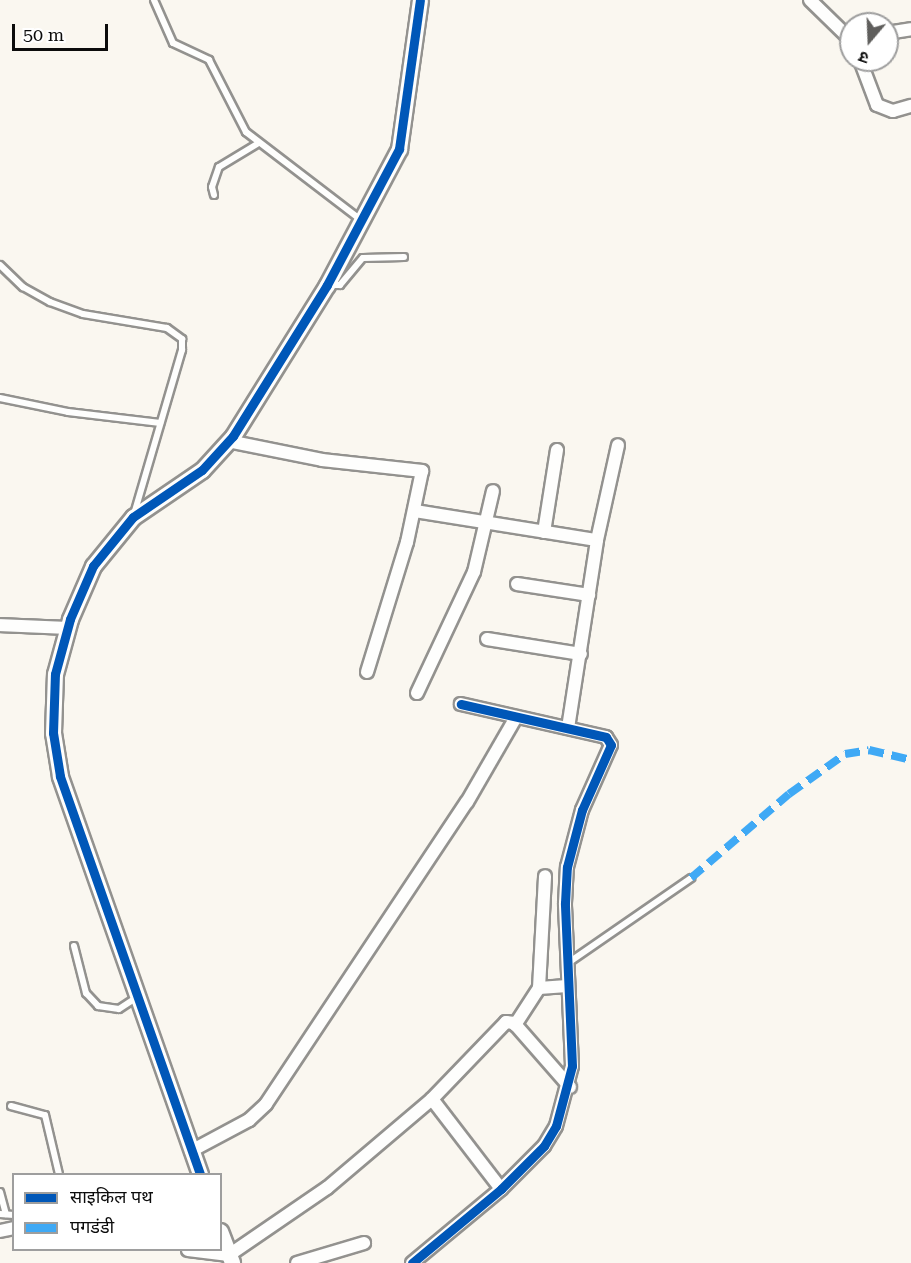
<!DOCTYPE html>
<html>
<head>
<meta charset="utf-8">
<style>
  body { margin:0 }
  #map { position:relative; width:911px; height:1263px; overflow:hidden; background:#faf7f0; font-family:"Roboto Serif","Noto Sans Devanagari",serif }
  div>[style] { position:absolute }
  [style*='--x'] { left:calc(var(--x)*1px); top:calc(var(--y)*1px); width:calc(var(--w)*1px); rotate:calc(var(--a)*1deg) }
  .roads { filter:drop-shadow(2px 0 #93928f) drop-shadow(-2px 0 #93928f) drop-shadow(0 2px #93928f) drop-shadow(0 -2px #93928f) }
  .service>* { height:6px; margin:-3px; padding:0 3px; transform-origin:3px; border-radius:3px; background:#fefefd }
  .minor>* { height:12px; margin:-6px; padding:0 6px; transform-origin:6px; border-radius:6px; background:#fefefd }
  .tertiary>* { height:15px; margin:-7.5px; padding:0 7.5px; transform-origin:7.5px; border-radius:7.5px; background:#fefefd }
  .quiet>* { height:8px; margin-top:-4px; transform-origin:0; background:repeating-linear-gradient(90deg,#3fa9f5 0 15px,transparent 0 23px) }
  .cycleway>* { height:9px; margin:-4.5px; padding:0 4.5px; transform-origin:4.5px; border-radius:4.5px; background:#0057b8 }
  span { translate:-50% -50%; white-space:nowrap; text-align:center; line-height:1.15; -webkit-text-stroke:6px #fff; paint-order:stroke }
  .legend { position:absolute; left:12px; top:1173px; width:210px; height:78px; box-sizing:border-box; background:#fff; border:2px solid #9e9e9e; margin:0; padding:8px 10px; list-style:none; font-size:18px; color:#0c0c0c }
  .legend li { display:flex; align-items:center; gap:12px; height:30px }
  .legend b { width:30px; border:2px solid #9e9e9e }
  .north { position:absolute; left:839px; top:12px; width:60px; height:60px; box-sizing:border-box; background:#fff; border:2px solid #9e9e9e; border-radius:50%; rotate:199deg; font-size:16px; font-weight:700; line-height:24px; text-align:center; color:#0c0c0c }
  .north::after { content:''; display:block; margin:auto; width:21px; height:27px; background:#5f5e5c; clip-path:polygon(50% 0,100% 100%,50% 72%,0 100%) }
  .scale { position:absolute; left:12px; top:24px; width:96px; height:27px; box-sizing:border-box; border:3px solid #0c0c0c; border-top:0; padding-left:8px; font-size:18px; line-height:21px; white-space:nowrap; color:#0c0c0c; -webkit-text-stroke:4px #fff; paint-order:stroke }
</style>
</head>
<body>
<div id="map">
  <div class="roads">
    <div class="service">
      <div style="--x:154;--y:0;--w:47;--a:66.2"></div>
      <div style="--x:173;--y:43;--w:40;--a:25"></div>
      <div style="--x:209;--y:60;--w:81;--a:62.8"></div>
      <div style="--x:246;--y:132;--w:145;--a:37.4"></div>
      <div style="--x:214;--y:195;--w:8;--a:-104"></div>
      <div style="--x:212;--y:187;--w:21;--a:-71"></div>
      <div style="--x:219;--y:167;--w:44;--a:-31.2"></div>
      <div style="--x:0;--y:265;--w:32;--a:44"></div>
      <div style="--x:23;--y:287;--w:31;--a:29"></div>
      <div style="--x:50;--y:302;--w:35;--a:20"></div>
      <div style="--x:83;--y:314;--w:85;--a:9.5"></div>
      <div style="--x:167;--y:328;--w:19;--a:36"></div>
      <div style="--x:182;--y:339;--w:11;--a:90"></div>
      <div style="--x:182;--y:350;--w:171;--a:106.3"></div>
      <div style="--x:328;--y:285;--w:12;--a:0"></div>
      <div style="--x:340;--y:285;--w:35;--a:-50"></div>
      <div style="--x:363;--y:258;--w:41;--a:-1.4"></div>
      <div style="--x:0;--y:398;--w:69;--a:11.6"></div>
      <div style="--x:68;--y:412;--w:93;--a:6.8"></div>
      <div style="--x:74;--y:946;--w:49;--a:75.7"></div>
      <div style="--x:86;--y:993;--w:18;--a:47"></div>
      <div style="--x:98;--y:1006;--w:21;--a:8"></div>
      <div style="--x:119;--y:1009;--w:20;--a:-33"></div>
      <div style="--x:568;--y:963;--w:150;--a:-34.6"></div>
      <div style="--x:11;--y:1106;--w:35;--a:15"></div>
      <div style="--x:45;--y:1115;--w:61;--a:76.7"></div>
      <div style="--x:0;--y:1192;--w:23;--a:75"></div>
      <div style="--x:0;--y:1214;--w:14;--a:4"></div>
    </div>
    <div class="minor">
      <div style="--x:810;--y:0;--w:57;--a:44.3"></div>
      <div style="--x:887;--y:33;--w:24;--a:-9"></div>
      <div style="--x:860;--y:60;--w:48;--a:69.3"></div>
      <div style="--x:877;--y:105;--w:17;--a:21"></div>
      <div style="--x:893;--y:111;--w:19;--a:-16"></div>
      <div style="--x:228;--y:441;--w:96;--a:11.4"></div>
      <div style="--x:322;--y:460;--w:101;--a:6.3"></div>
      <div style="--x:422;--y:471;--w:73;--a:101.9"></div>
      <div style="--x:407;--y:542;--w:136;--a:107.1"></div>
      <div style="--x:415;--y:511;--w:184;--a:9.1"></div>
      <div style="--x:544;--y:532;--w:83;--a:-81"></div>
      <div style="--x:517;--y:584;--w:73;--a:8.7"></div>
      <div style="--x:0;--y:625;--w:68;--a:2.5"></div>
      <div style="--x:487;--y:639;--w:95;--a:9.1"></div>
      <div style="--x:417;--y:693;--w:134;--a:-64.8"></div>
      <div style="--x:474;--y:572;--w:83;--a:-76.8"></div>
      <div style="--x:568;--y:728;--w:190;--a:-81.2"></div>
      <div style="--x:597;--y:540;--w:97;--a:-77.5"></div>
      <div style="--x:539;--y:988;--w:28;--a:-4"></div>
      <div style="--x:515;--y:1025;--w:44;--a:-57"></div>
      <div style="--x:539;--y:988;--w:112;--a:-86.9"></div>
      <div style="--x:432;--y:1099;--w:113;--a:52.5"></div>
      <div style="--x:191;--y:1151;--w:66;--a:-28.1"></div>
      <div style="--x:249;--y:1120;--w:23;--a:-43"></div>
      <div style="--x:266;--y:1104;--w:363;--a:-56.4"></div>
      <div style="--x:467;--y:802;--w:98;--a:-60"></div>
      <div style="--x:0;--y:1231;--w:14;--a:-12"></div>
      <div style="--x:188;--y:1250;--w:41;--a:7"></div>
      <div style="--x:229;--y:1255;--w:119;--a:-34.4"></div>
      <div style="--x:327;--y:1188;--w:138;--a:-40.3"></div>
      <div style="--x:432;--y:1099;--w:107;--a:-46.1"></div>
      <div style="--x:506;--y:1022;--w:8;--a:7"></div>
      <div style="--x:514;--y:1023;--w:85;--a:48.8"></div>
      <div style="--x:297;--y:1263;--w:70;--a:-16.6"></div>
      <div style="--x:412;--y:1263;--w:116;--a:-39.7"></div>
      <div style="--x:501;--y:1189;--w:61;--a:-45"></div>
      <div style="--x:544;--y:1146;--w:23;--a:-59"></div>
      <div style="--x:556;--y:1126;--w:62;--a:-75.1"></div>
      <div style="--x:572;--y:1066;--w:163;--a:-92.5"></div>
      <div style="--x:565;--y:903;--w:36;--a:-87"></div>
      <div style="--x:567;--y:867;--w:59;--a:-75.3"></div>
      <div style="--x:582;--y:810;--w:71;--a:-66"></div>
      <div style="--x:611;--y:745;--w:9;--a:-122"></div>
      <div style="--x:606;--y:737;--w:149;--a:-167.2"></div>
    </div>
    <div class="tertiary">
      <div style="--x:200;--y:1174;--w:422;--a:-109.4"></div>
      <div style="--x:60;--y:776;--w:44;--a:-99.2"></div>
      <div style="--x:53;--y:733;--w:59;--a:-88.1"></div>
      <div style="--x:55;--y:674;--w:57;--a:-74.7"></div>
      <div style="--x:70;--y:619;--w:58;--a:-66.5"></div>
      <div style="--x:93;--y:566;--w:63;--a:-50.8"></div>
      <div style="--x:133;--y:517;--w:83;--a:-34.3"></div>
      <div style="--x:202;--y:470;--w:46;--a:-47.6"></div>
      <div style="--x:233;--y:436;--w:178;--a:-58.1"></div>
      <div style="--x:327;--y:285;--w:154;--a:-62.1"></div>
      <div style="--x:399;--y:149;--w:150;--a:-82"></div>
      <div style="--x:220;--y:1231;--w:34;--a:69"></div>
    </div>
  </div>
  <div class="quiet">
    <div style="--x:691;--y:878;--w:129;--a:-40.6"></div>
    <div style="--x:789;--y:794;--w:69;--a:-35.5"></div>
    <div style="--x:845;--y:754;--w:24;--a:-9"></div>
    <div style="--x:869;--y:750;--w:43;--a:13.4"></div>
  </div>
  <div class="cycleway">
    <div style="--x:200;--y:1174;--w:422;--a:-109.4"></div>
    <div style="--x:60;--y:776;--w:44;--a:-99.2"></div>
    <div style="--x:53;--y:733;--w:59;--a:-88.1"></div>
    <div style="--x:55;--y:674;--w:57;--a:-74.7"></div>
    <div style="--x:70;--y:619;--w:58;--a:-66.5"></div>
    <div style="--x:93;--y:566;--w:63;--a:-50.8"></div>
    <div style="--x:133;--y:517;--w:83;--a:-34.3"></div>
    <div style="--x:202;--y:470;--w:46;--a:-47.6"></div>
    <div style="--x:233;--y:436;--w:178;--a:-58.1"></div>
    <div style="--x:327;--y:285;--w:154;--a:-62.1"></div>
    <div style="--x:399;--y:149;--w:150;--a:-82"></div>
    <div style="--x:412;--y:1263;--w:116;--a:-39.7"></div>
    <div style="--x:501;--y:1189;--w:61;--a:-45"></div>
    <div style="--x:544;--y:1146;--w:23;--a:-59"></div>
    <div style="--x:556;--y:1126;--w:62;--a:-75.1"></div>
    <div style="--x:572;--y:1066;--w:163;--a:-92.5"></div>
    <div style="--x:565;--y:903;--w:36;--a:-87"></div>
    <div style="--x:567;--y:867;--w:59;--a:-75.3"></div>
    <div style="--x:582;--y:810;--w:71;--a:-66"></div>
    <div style="--x:611;--y:745;--w:9;--a:-122"></div>
    <div style="--x:606;--y:737;--w:149;--a:-167.2"></div>
  </div>
  <ul class="legend">
  <li><b style="height:8px;background:#0057b8"></b>साइकिल पथ</li>
  <li><b style="height:8px;background:#3fa9f5"></b>पगडंडी</li>
  </ul>
  <div class="north">उ</div>
  <div class="scale">50 m</div>
</div>
</body>
</html>
